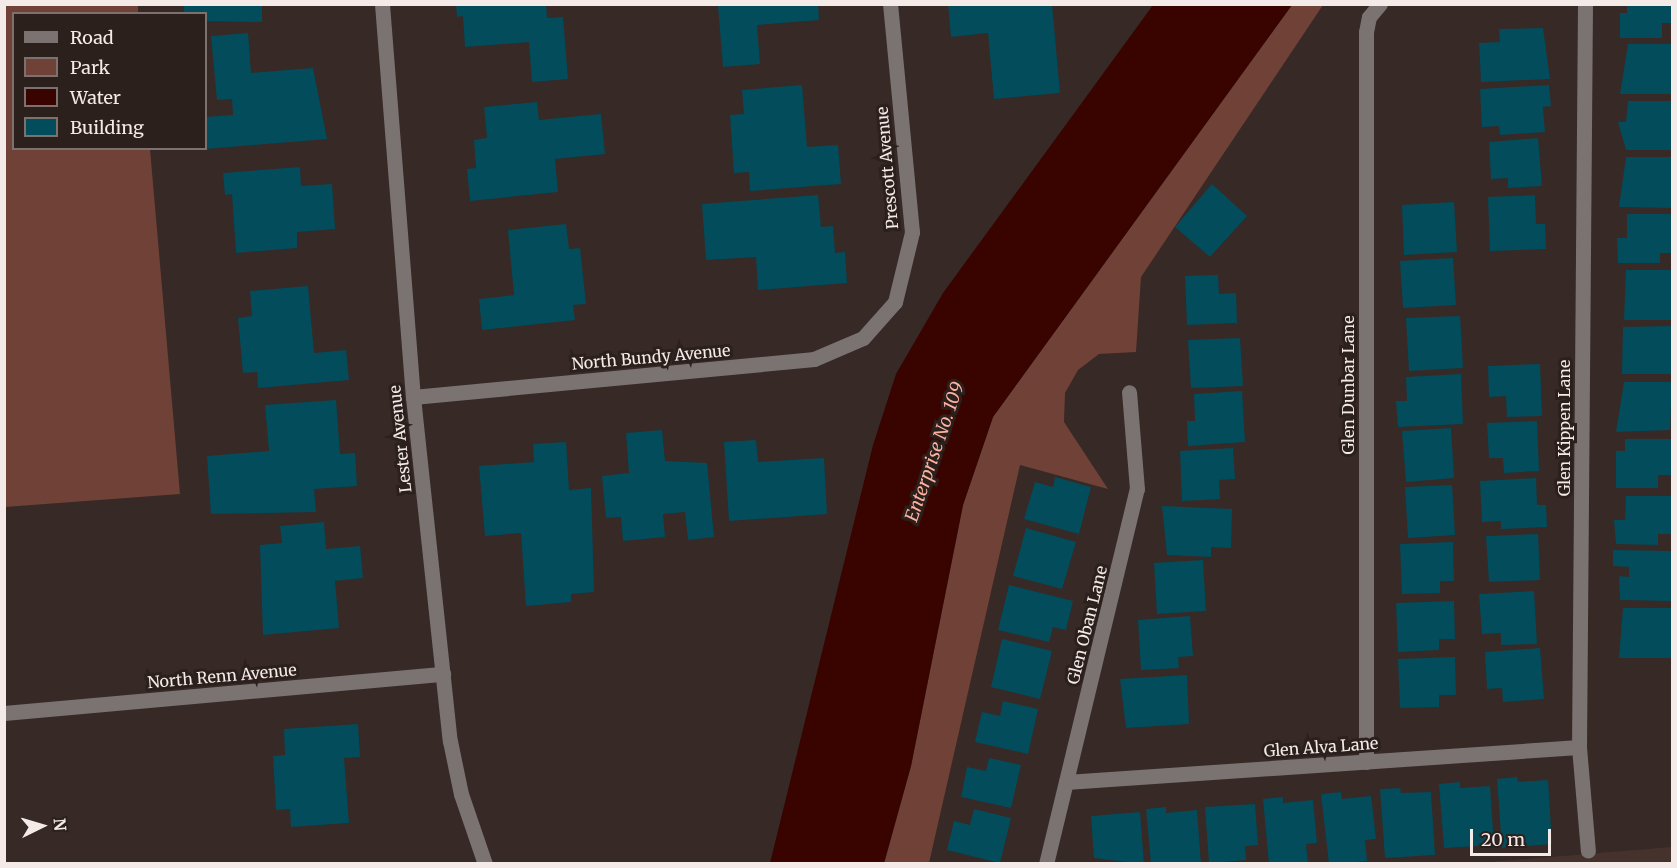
<!DOCTYPE html>
<html>
<head>
<meta charset="utf-8">
<style>
  body { margin:0 }
  #map { position:relative; width:1677px; height:868px; overflow:hidden; background:#362926; font-family:Merriweather,serif }
  div>[style] { position:absolute }
  [style*='--x'] { left:calc(var(--x)*1px); top:calc(var(--y)*1px); width:calc(var(--w)*1px); rotate:calc(var(--a)*1deg) }
  .built>* { inset:0; background:#46322d }
  .green>* { inset:0; background:#6f4137 }
  .water>* { inset:0; background:#390400 }
  .building>* { inset:0; background:#034c5b }
  .minor>* { height:15px; margin:-7.5px; padding:0 7.5px; transform-origin:7.5px; border-radius:7.5px; background:#7a7372 }
  span { translate:-50% -50%; white-space:nowrap; text-align:center; line-height:1.15; -webkit-text-stroke:6px #2c201d; paint-order:stroke }
  .street-label { font-size:16px; color:#f4ebe9 }
  .water-label { font-size:18px; color:#fdb2a1; font-style:italic }
  .frame { position:absolute; inset:0; border:6px solid #f4ebe9; pointer-events:none }
  .legend { position:absolute; left:12px; top:12px; width:195px; height:138px; box-sizing:border-box; background:#2c201d; border:2px solid #7c716f; margin:0; padding:8px 10px; list-style:none; font-size:18px; color:#f4ebe9 }
  .legend li { display:flex; align-items:center; gap:12px; height:30px }
  .legend b { width:30px; border:2px solid #7c716f }
  .north { position:absolute; left:12px; top:796px; width:60px; height:60px; -webkit-text-stroke:4px #2c201d; paint-order:stroke; rotate:85deg; font-size:16px; font-weight:700; line-height:24px; text-align:center; color:#f4ebe9 }
  .north::after { content:''; display:block; margin:auto; width:21px; height:27px; background:#f4ebe9; clip-path:polygon(50% 0,100% 100%,50% 72%,0 100%) }
  .scale { position:absolute; left:1470px; top:829px; width:81px; height:27px; box-sizing:border-box; border:3px solid #f4ebe9; border-top:0; padding-left:8px; font-size:18px; line-height:21px; white-space:nowrap; color:#f4ebe9; -webkit-text-stroke:4px #2c201d; paint-order:stroke }
</style>
</head>
<body>
<div id="map">
  <div class="built">
    <div style="clip-path:polygon(1672px 847px,1672px 863px,1477px 863px)"></div>
  </div>
  <div class="green">
    <div style="clip-path:polygon(5px 4px,138px 5px,138px 13px,14px 14px,14px 148px,150px 149px,180px 494px,5px 507px)"></div>
    <div style="clip-path:polygon(1292px 5px,1323px 5px,1141px 277px,1136px 352px,1099px 354px,1078px 370px,1065px 393px,1064px 422px,1108px 489px,1020px 465px,929px 863px,884px 864px,911px 766px,963px 505px,993px 417px)"></div>
  </div>
  <div class="water">
    <div style="clip-path:polygon(1153px 5px,1292px 5px,993px 417px,963px 505px,911px 766px,884px 863px,770px 863px,873px 445px,896px 374px,943px 293px)"></div>
  </div>
  <div class="building">
    <div style="clip-path:polygon(184px 4px,262px 4px,262px 22px,206px 21px,206px 14px,184px 14px)"></div>
    <div style="clip-path:polygon(456px 4px,546px 4px,547px 18px,563px 17px,568px 79px,532px 82px,529px 42px,465px 47px,463px 16px,457px 17px)"></div>
    <div style="clip-path:polygon(732px 4px,818px 4px,819px 20px,757px 25px,760px 64px,723px 67px,718px 6px)"></div>
    <div style="clip-path:polygon(948px 4px,1052px 4px,1060px 93px,994px 99px,988px 33px,951px 37px)"></div>
    <div style="clip-path:polygon(1627px 4px,1672px 4px,1672px 23px,1662px 23px,1662px 38px,1620px 38px,1620px 13px,1627px 13px)"></div>
    <div style="clip-path:polygon(1543px 28px,1550px 79px,1481px 82px,1479px 43px,1500px 42px,1499px 29px)"></div>
    <div style="clip-path:polygon(248px 33px,251px 73px,313px 68px,327px 139px,206px 149px,206px 117px,233px 115px,232px 99px,217px 100px,211px 36px)"></div>
    <div style="clip-path:polygon(1628px 44px,1672px 44px,1672px 94px,1620px 94px)"></div>
    <div style="clip-path:polygon(802px 85px,807px 147px,838px 145px,841px 184px,750px 191px,749px 172px,734px 173px,730px 115px,744px 114px,742px 90px)"></div>
    <div style="clip-path:polygon(1549px 85px,1551px 106px,1543px 107px,1545px 132px,1500px 135px,1499px 126px,1482px 127px,1480px 89px)"></div>
    <div style="clip-path:polygon(1628px 101px,1672px 101px,1672px 150px,1626px 150px,1618px 122px,1626px 122px)"></div>
    <div style="clip-path:polygon(537px 102px,539px 120px,601px 114px,605px 154px,555px 159px,558px 192px,470px 201px,467px 169px,476px 168px,474px 140px,487px 138px,484px 107px)"></div>
    <div style="clip-path:polygon(1538px 138px,1542px 186px,1508px 188px,1508px 178px,1491px 179px,1489px 142px)"></div>
    <div style="clip-path:polygon(1626px 157px,1672px 157px,1672px 208px,1619px 207px)"></div>
    <div style="clip-path:polygon(300px 167px,301px 186px,332px 184px,335px 229px,297px 232px,297px 248px,236px 253px,232px 194px,225px 195px,223px 173px)"></div>
    <div style="clip-path:polygon(1212px 184px,1247px 216px,1210px 257px,1175px 227px)"></div>
    <div style="clip-path:polygon(818px 195px,821px 227px,833px 226px,835px 253px,845px 252px,847px 283px,758px 290px,756px 257px,706px 260px,702px 204px)"></div>
    <div style="clip-path:polygon(1535px 195px,1536px 224px,1545px 224px,1546px 249px,1490px 251px,1488px 197px)"></div>
    <div style="clip-path:polygon(1454px 202px,1457px 252px,1404px 255px,1402px 205px)"></div>
    <div style="clip-path:polygon(1627px 214px,1672px 214px,1672px 253px,1660px 253px,1660px 263px,1618px 263px,1617px 238px,1627px 238px)"></div>
    <div style="clip-path:polygon(566px 224px,569px 249px,580px 248px,586px 304px,573px 305px,575px 320px,482px 330px,479px 299px,514px 295px,508px 230px)"></div>
    <div style="clip-path:polygon(1453px 258px,1456px 305px,1403px 308px,1400px 261px)"></div>
    <div style="clip-path:polygon(1626px 270px,1672px 270px,1672px 320px,1624px 320px)"></div>
    <div style="clip-path:polygon(1218px 275px,1219px 294px,1236px 293px,1237px 323px,1187px 325px,1185px 276px)"></div>
    <div style="clip-path:polygon(308px 286px,314px 353px,346px 350px,349px 380px,258px 388px,257px 372px,243px 373px,238px 318px,252px 316px,250px 291px)"></div>
    <div style="clip-path:polygon(1460px 316px,1463px 368px,1409px 371px,1406px 318px)"></div>
    <div style="clip-path:polygon(1672px 326px,1672px 374px,1622px 374px,1623px 327px)"></div>
    <div style="clip-path:polygon(1240px 338px,1243px 386px,1191px 388px,1188px 340px)"></div>
    <div style="clip-path:polygon(1540px 364px,1542px 416px,1507px 417px,1506px 396px,1489px 397px,1488px 366px)"></div>
    <div style="clip-path:polygon(1461px 374px,1463px 424px,1398px 427px,1396px 401px,1407px 401px,1406px 377px)"></div>
    <div style="clip-path:polygon(1624px 382px,1672px 382px,1670px 430px,1616px 432px)"></div>
    <div style="clip-path:polygon(1242px 391px,1245px 442px,1188px 446px,1187px 421px,1195px 421px,1194px 394px)"></div>
    <div style="clip-path:polygon(336px 400px,340px 454px,355px 453px,357px 486px,314px 489px,316px 512px,211px 514px,207px 456px,269px 451px,265px 405px)"></div>
    <div style="clip-path:polygon(1537px 421px,1539px 471px,1504px 473px,1503px 458px,1489px 458px,1487px 423px)"></div>
    <div style="clip-path:polygon(1451px 428px,1454px 478px,1406px 482px,1402px 431px)"></div>
    <div style="clip-path:polygon(662px 430px,665px 461px,707px 463px,714px 537px,688px 540px,685px 512px,663px 514px,665px 537px,623px 541px,621px 517px,606px 518px,602px 476px,629px 473px,626px 433px)"></div>
    <div style="clip-path:polygon(1625px 439px,1672px 439px,1672px 475px,1658px 475px,1658px 488px,1616px 488px,1616px 451px,1625px 451px)"></div>
    <div style="clip-path:polygon(756px 440px,758px 462px,824px 458px,827px 514px,729px 521px,724px 442px)"></div>
    <div style="clip-path:polygon(566px 442px,569px 490px,591px 488px,594px 592px,571px 594px,571px 602px,526px 606px,521px 533px,485px 536px,479px 466px,534px 462px,533px 444px)"></div>
    <div style="clip-path:polygon(1233px 448px,1235px 479px,1219px 480px,1220px 499px,1182px 501px,1180px 451px)"></div>
    <div style="clip-path:polygon(1055px 477px,1091px 487px,1079px 534px,1024px 519px,1035px 482px,1053px 487px)"></div>
    <div style="clip-path:polygon(1536px 478px,1537px 505px,1546px 505px,1547px 527px,1501px 529px,1501px 521px,1482px 522px,1480px 481px)"></div>
    <div style="clip-path:polygon(1452px 485px,1455px 535px,1408px 538px,1405px 487px)"></div>
    <div style="clip-path:polygon(1626px 496px,1672px 496px,1672px 534px,1658px 534px,1658px 545px,1616px 544px,1614px 520px,1625px 520px)"></div>
    <div style="clip-path:polygon(1162px 506px,1232px 509px,1231px 548px,1211px 547px,1211px 557px,1167px 555px)"></div>
    <div style="clip-path:polygon(324px 522px,326px 549px,360px 546px,363px 578px,335px 581px,339px 628px,263px 635px,260px 545px,282px 543px,280px 526px)"></div>
    <div style="clip-path:polygon(1026px 528px,1076px 542px,1062px 589px,1013px 576px)"></div>
    <div style="clip-path:polygon(1538px 534px,1540px 580px,1489px 582px,1486px 536px)"></div>
    <div style="clip-path:polygon(1453px 542px,1454px 581px,1440px 581px,1440px 593px,1402px 594px,1400px 544px)"></div>
    <div style="clip-path:polygon(1613px 550px,1672px 551px,1672px 601px,1620px 600px,1619px 576px,1629px 577px,1629px 567px,1613px 566px)"></div>
    <div style="clip-path:polygon(1203px 560px,1206px 611px,1157px 614px,1154px 563px)"></div>
    <div style="clip-path:polygon(1009px 585px,1073px 601px,1066px 630px,1053px 627px,1049px 642px,998px 630px)"></div>
    <div style="clip-path:polygon(1534px 591px,1537px 644px,1501px 645px,1501px 633px,1482px 634px,1479px 594px)"></div>
    <div style="clip-path:polygon(1454px 601px,1455px 639px,1439px 639px,1439px 650px,1398px 652px,1396px 603px)"></div>
    <div style="clip-path:polygon(1623px 608px,1672px 608px,1671px 658px,1619px 658px)"></div>
    <div style="clip-path:polygon(1190px 616px,1193px 656px,1178px 657px,1179px 668px,1141px 670px,1138px 620px)"></div>
    <div style="clip-path:polygon(1002px 639px,1052px 651px,1040px 699px,991px 687px)"></div>
    <div style="clip-path:polygon(1540px 648px,1544px 699px,1503px 702px,1502px 688px,1487px 689px,1485px 652px)"></div>
    <div style="clip-path:polygon(1455px 657px,1456px 695px,1439px 695px,1439px 707px,1400px 708px,1398px 659px)"></div>
    <div style="clip-path:polygon(1187px 675px,1189px 724px,1126px 728px,1120px 679px)"></div>
    <div style="clip-path:polygon(1003px 701px,1038px 709px,1028px 754px,975px 742px,982px 712px,1000px 716px)"></div>
    <div style="clip-path:polygon(358px 724px,360px 757px,344px 758px,349px 823px,291px 827px,290px 809px,276px 810px,273px 756px,285px 755px,284px 729px)"></div>
    <div style="clip-path:polygon(989px 758px,1021px 765px,1011px 808px,961px 797px,967px 767px,986px 771px)"></div>
    <div style="clip-path:polygon(1517px 777px,1518px 782px,1548px 780px,1552px 844px,1502px 848px,1497px 779px)"></div>
    <div style="clip-path:polygon(1460px 782px,1460px 788px,1490px 786px,1494px 845px,1444px 848px,1439px 784px)"></div>
    <div style="clip-path:polygon(1400px 788px,1401px 793px,1431px 792px,1435px 855px,1385px 858px,1380px 789px)"></div>
    <div style="clip-path:polygon(1341px 792px,1342px 799px,1371px 796px,1376px 839px,1365px 840px,1367px 861px,1329px 864px,1321px 794px)"></div>
    <div style="clip-path:polygon(1283px 797px,1283px 803px,1313px 800px,1317px 843px,1306px 844px,1308px 864px,1269px 864px,1263px 799px)"></div>
    <div style="clip-path:polygon(1255px 804px,1258px 845px,1245px 846px,1246px 860px,1209px 863px,1205px 807px)"></div>
    <div style="clip-path:polygon(1166px 807px,1166px 813px,1197px 810px,1201px 864px,1151px 864px,1146px 809px)"></div>
    <div style="clip-path:polygon(974px 809px,1011px 818px,1000px 863px,947px 850px,954px 821px,970px 825px)"></div>
    <div style="clip-path:polygon(1140px 812px,1144px 864px,1094px 858px,1091px 816px)"></div>
  </div>
  <div class="minor">
    <div style="--x:382;--y:4;--w:394;--a:85.5"></div>
    <div style="--x:413;--y:397;--w:346;--a:83.9"></div>
    <div style="--x:450;--y:741;--w:54;--a:78.3"></div>
    <div style="--x:461;--y:794;--w:74;--a:71.1"></div>
    <div style="--x:1585;--y:4;--w:743;--a:90.46"></div>
    <div style="--x:1579;--y:747;--w:104;--a:85.1"></div>
    <div style="--x:413;--y:397;--w:403;--a:-5.4"></div>
    <div style="--x:814;--y:359;--w:53;--a:-23.2"></div>
    <div style="--x:863;--y:338;--w:48;--a:-48.4"></div>
    <div style="--x:895;--y:302;--w:72;--a:-76.3"></div>
    <div style="--x:912;--y:232;--w:229;--a:-95.5"></div>
    <div style="--x:4;--y:713;--w:441;--a:-5.1"></div>
    <div style="--x:1366;--y:762;--w:730;--a:-90"></div>
    <div style="--x:1366;--y:32;--w:15;--a:-79"></div>
    <div style="--x:1369;--y:17;--w:17;--a:-50"></div>
    <div style="--x:1066;--y:782;--w:514;--a:-3.9"></div>
    <div style="--x:1046;--y:864;--w:386;--a:-76.4"></div>
    <div style="--x:1137;--y:489;--w:97;--a:-94.7"></div>
  </div>
  <div class="street-label">
    <span style="left:887px;top:168px;rotate:-95deg">Prescott Avenue</span>
    <span style="left:651px;top:357px;rotate:-5deg">North Bundy Avenue</span>
    <span style="left:1348px;top:385px;rotate:-90deg">Glen Dunbar Lane</span>
    <span style="left:1564px;top:428px;rotate:-90deg">Glen Kippen Lane</span>
    <span style="left:400px;top:439px;rotate:-96deg">Lester Avenue</span>
    <span style="left:1087px;top:625px;rotate:-76deg">Glen Oban Lane</span>
    <span style="left:222px;top:676px;rotate:-5deg">North Renn Avenue</span>
    <span style="left:1321px;top:747px;rotate:-4deg">Glen Alva Lane</span>
  </div>
  <div class="water-label">
    <span style="left:935px;top:452px;rotate:-71deg">Enterprise No. 109</span>
  </div>
  <div class="frame"></div>
  <ul class="legend">
  <li><b style="height:8px;background:#7a7372"></b>Road</li>
  <li><b style="height:16px;background:#6f4137"></b>Park</li>
  <li><b style="height:16px;background:#390400"></b>Water</li>
  <li><b style="height:16px;background:#034c5b"></b>Building</li>
  </ul>
  <div class="north">N</div>
  <div class="scale">20 m</div>
</div>
</body>
</html>
